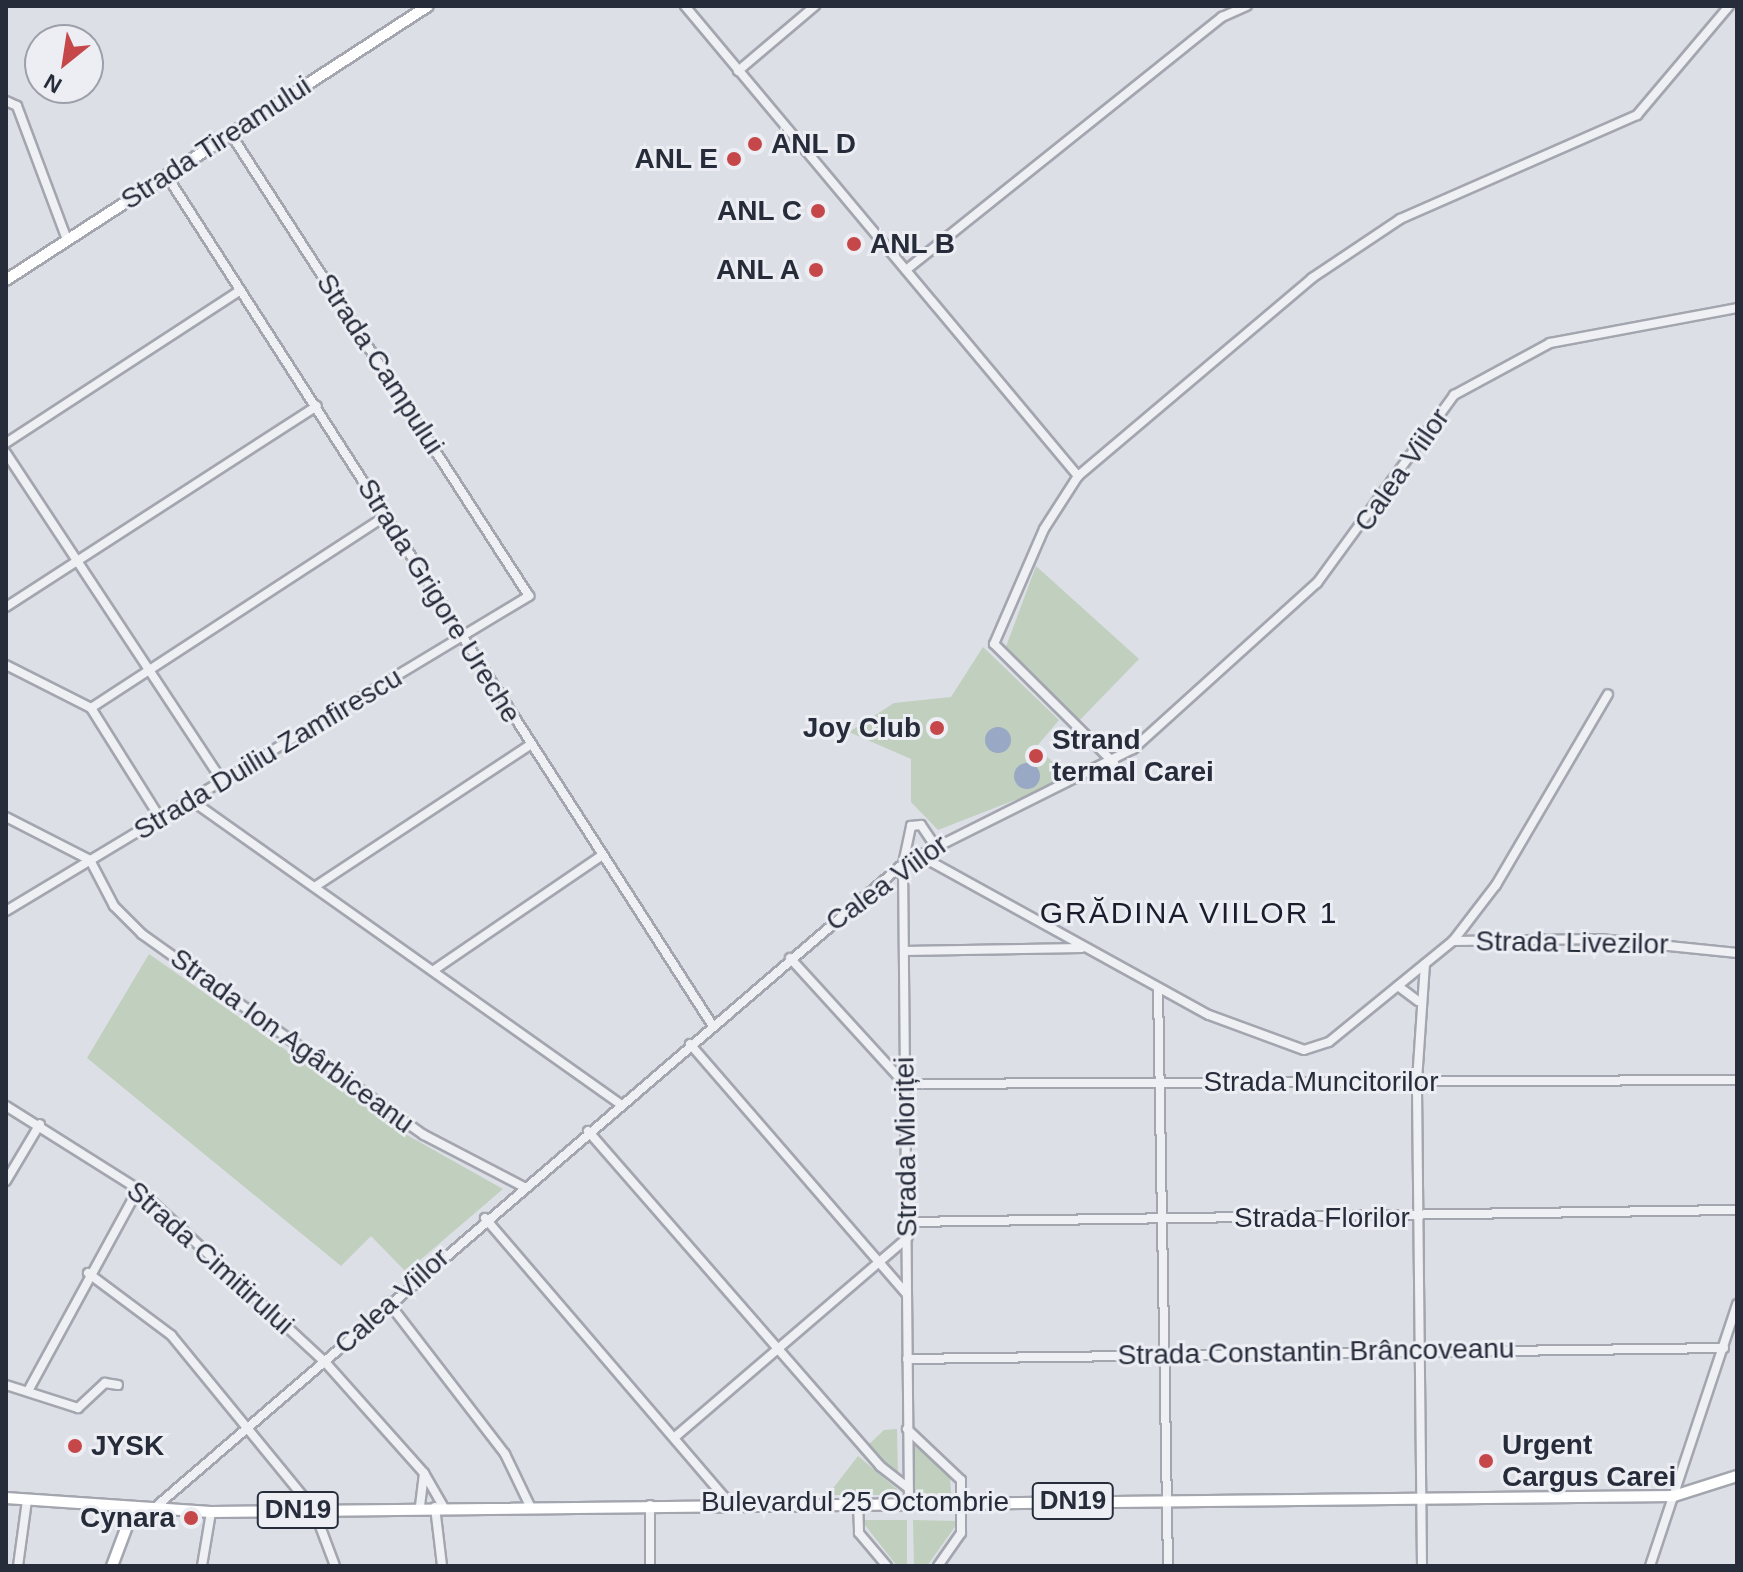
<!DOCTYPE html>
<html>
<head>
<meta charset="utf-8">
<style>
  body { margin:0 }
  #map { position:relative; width:1743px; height:1572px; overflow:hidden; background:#dddfe6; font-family:Arial,sans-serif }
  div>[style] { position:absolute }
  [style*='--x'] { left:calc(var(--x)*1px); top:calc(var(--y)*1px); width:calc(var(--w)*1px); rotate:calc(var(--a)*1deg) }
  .green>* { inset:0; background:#c0cfbe }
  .water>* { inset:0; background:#99a8c4 }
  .round { border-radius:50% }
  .roads { filter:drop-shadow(2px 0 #a3a6af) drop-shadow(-2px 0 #a3a6af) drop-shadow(0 2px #a3a6af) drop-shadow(0 -2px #a3a6af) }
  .minor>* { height:8px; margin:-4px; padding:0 4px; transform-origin:4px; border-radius:4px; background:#eff0f4 }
  .major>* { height:10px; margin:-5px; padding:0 5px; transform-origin:5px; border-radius:5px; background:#fff }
  .dots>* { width:22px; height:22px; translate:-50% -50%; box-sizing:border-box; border:4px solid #eceef4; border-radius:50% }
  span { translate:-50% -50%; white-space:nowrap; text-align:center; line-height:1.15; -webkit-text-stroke:6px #eceef4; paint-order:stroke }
  .shield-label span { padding:2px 6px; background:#eceef4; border:2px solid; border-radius:6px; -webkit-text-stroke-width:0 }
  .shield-label { font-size:26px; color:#272c3b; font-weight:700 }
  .street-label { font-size:28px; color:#272c3b }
  .poi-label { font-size:28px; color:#272c3b; font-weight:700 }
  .left { translate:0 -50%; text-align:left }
  .right { translate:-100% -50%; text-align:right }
  .neighbourhood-label { font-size:30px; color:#1a1d2c; letter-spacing:2px }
  .frame { position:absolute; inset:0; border:8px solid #272c3b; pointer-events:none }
  .north { position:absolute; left:24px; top:24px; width:80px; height:80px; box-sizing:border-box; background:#eceef4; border:2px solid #9da0aa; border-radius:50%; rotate:210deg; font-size:22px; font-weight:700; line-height:32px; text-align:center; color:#272c3b }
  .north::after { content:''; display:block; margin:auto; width:28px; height:36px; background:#c54749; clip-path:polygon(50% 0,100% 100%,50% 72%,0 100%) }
</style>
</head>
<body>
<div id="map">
  <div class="green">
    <div style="clip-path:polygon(1036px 566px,1139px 659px,1077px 723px,1004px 652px)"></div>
    <div style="clip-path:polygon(983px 647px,1059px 720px,1037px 746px,1069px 779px,938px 830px,911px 802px,911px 759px,849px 732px,894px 703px,951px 697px)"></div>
    <div style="clip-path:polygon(149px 954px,407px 1135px,503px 1189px,406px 1272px,371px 1236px,341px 1266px,87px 1058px)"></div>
    <div style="clip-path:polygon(897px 1429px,898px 1477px,864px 1449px,884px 1430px)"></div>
    <div style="clip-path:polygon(912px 1441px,950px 1478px,951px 1494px,911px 1495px)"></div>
    <div style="clip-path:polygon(858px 1456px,897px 1489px,896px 1495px,828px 1495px)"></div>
    <div style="clip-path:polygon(861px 1520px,907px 1520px,907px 1566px,897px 1566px)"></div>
    <div style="clip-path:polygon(913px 1520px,959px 1521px,927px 1566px,914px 1566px)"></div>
  </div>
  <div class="water">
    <div class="round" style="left:985px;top:727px;width:26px;height:26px"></div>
    <div class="round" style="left:1014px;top:763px;width:26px;height:26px"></div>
  </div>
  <div class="roads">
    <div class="minor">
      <div style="--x:685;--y:6;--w:613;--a:50.1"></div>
      <div style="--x:738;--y:71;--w:101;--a:-40.2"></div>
      <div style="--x:6;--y:101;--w:12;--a:24"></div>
      <div style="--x:17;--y:106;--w:143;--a:69.5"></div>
      <div style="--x:167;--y:176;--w:1010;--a:57.29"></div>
      <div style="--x:906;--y:270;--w:405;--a:-38.7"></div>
      <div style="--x:1222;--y:17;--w:27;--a:-24"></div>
      <div style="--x:6;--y:443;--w:280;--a:-33.1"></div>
      <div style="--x:6;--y:453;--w:393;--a:56.6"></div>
      <div style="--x:6;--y:607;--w:370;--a:-32.9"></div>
      <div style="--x:6;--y:665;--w:95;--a:26.8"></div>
      <div style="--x:91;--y:708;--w:130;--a:57.9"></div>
      <div style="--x:91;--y:708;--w:352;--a:-33.1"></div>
      <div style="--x:1114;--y:763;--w:169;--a:-135.2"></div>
      <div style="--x:994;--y:644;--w:125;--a:-66.5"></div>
      <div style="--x:1044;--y:529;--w:63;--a:-57.3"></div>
      <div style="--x:1078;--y:476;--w:307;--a:-40.2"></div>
      <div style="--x:1312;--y:278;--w:106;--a:-33.8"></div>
      <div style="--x:1400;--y:219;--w:259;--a:-23.7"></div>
      <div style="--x:1637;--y:115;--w:143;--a:-49.8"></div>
      <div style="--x:191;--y:800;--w:526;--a:35.32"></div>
      <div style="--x:6;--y:817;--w:94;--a:27.1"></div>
      <div style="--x:917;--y:854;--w:333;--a:28.9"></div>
      <div style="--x:1209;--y:1015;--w:101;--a:20.2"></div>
      <div style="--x:1304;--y:1050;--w:26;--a:-18"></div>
      <div style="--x:1329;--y:1042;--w:160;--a:-39.2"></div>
      <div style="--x:1453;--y:941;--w:147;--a:-0.8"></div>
      <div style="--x:1600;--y:939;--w:138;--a:5.8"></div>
      <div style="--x:90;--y:860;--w:52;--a:62.4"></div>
      <div style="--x:114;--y:906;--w:40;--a:45"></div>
      <div style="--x:142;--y:934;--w:346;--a:35.5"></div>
      <div style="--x:424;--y:1135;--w:113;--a:27.5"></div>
      <div style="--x:316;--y:886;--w:256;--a:-33.4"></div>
      <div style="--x:6;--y:911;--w:611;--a:-31.06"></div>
      <div style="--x:529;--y:596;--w:551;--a:-122.85"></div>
      <div style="--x:1453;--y:941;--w:71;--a:-52.5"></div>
      <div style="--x:1496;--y:885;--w:221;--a:-59.6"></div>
      <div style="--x:904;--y:951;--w:178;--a:-1"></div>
      <div style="--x:790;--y:958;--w:171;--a:47.6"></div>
      <div style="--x:905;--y:1084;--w:832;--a:-0.28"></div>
      <div style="--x:434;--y:970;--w:202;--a:-34.3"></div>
      <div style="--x:1398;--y:986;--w:25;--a:37"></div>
      <div style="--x:1158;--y:988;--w:578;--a:89.01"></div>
      <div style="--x:690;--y:1044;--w:330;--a:49.1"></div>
      <div style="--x:6;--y:1106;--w:156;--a:32.2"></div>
      <div style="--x:138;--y:1189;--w:255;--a:42.8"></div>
      <div style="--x:325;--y:1362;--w:149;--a:48.3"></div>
      <div style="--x:424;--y:1473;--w:38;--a:60"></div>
      <div style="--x:588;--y:1131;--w:444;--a:48.9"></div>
      <div style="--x:880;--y:1466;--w:34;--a:38"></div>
      <div style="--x:6;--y:1181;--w:66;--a:-59.2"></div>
      <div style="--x:485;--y:1218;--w:374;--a:49.4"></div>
      <div style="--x:906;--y:1222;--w:831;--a:-0.83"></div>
      <div style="--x:88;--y:1273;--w:104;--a:36.8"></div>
      <div style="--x:171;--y:1335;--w:226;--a:50.7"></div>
      <div style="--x:314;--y:1510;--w:60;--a:69.4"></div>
      <div style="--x:388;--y:1302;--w:192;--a:52.4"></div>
      <div style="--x:505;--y:1454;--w:58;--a:64.3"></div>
      <div style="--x:907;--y:1359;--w:817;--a:-0.77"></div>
      <div style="--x:6;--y:1385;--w:76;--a:17.7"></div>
      <div style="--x:78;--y:1408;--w:37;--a:-43"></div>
      <div style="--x:105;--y:1383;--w:13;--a:9"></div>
      <div style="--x:28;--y:1391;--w:230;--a:-61.4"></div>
      <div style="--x:907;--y:1429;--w:74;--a:43.4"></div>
      <div style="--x:961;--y:1480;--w:53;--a:90"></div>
      <div style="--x:961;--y:1533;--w:40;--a:124.9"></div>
      <div style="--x:675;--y:1437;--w:306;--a:-40.6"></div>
      <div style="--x:909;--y:1501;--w:637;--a:-90.54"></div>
      <div style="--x:903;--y:864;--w:39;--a:-78"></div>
      <div style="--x:911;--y:826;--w:10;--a:-6"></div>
      <div style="--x:921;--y:825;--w:22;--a:56"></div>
      <div style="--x:858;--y:1502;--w:31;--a:88"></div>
      <div style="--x:859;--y:1533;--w:43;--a:49.7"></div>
      <div style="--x:420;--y:1506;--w:32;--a:-83"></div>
      <div style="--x:435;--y:1507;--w:59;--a:83.2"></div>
      <div style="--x:152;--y:1510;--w:991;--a:-40.7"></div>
      <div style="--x:903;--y:864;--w:257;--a:-26.6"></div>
      <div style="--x:1133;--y:749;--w:248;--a:-42.1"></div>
      <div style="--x:1317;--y:583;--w:233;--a:-53.9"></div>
      <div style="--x:1454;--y:395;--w:109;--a:-28.4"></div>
      <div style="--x:1550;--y:343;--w:190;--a:-10.6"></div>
      <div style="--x:18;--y:1566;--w:67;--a:-82.2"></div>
      <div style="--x:202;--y:1566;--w:55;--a:-80.5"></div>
      <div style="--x:650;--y:1566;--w:61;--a:-90"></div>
      <div style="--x:1422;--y:1566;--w:485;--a:-90.6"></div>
      <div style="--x:1417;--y:1081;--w:117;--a:-86.1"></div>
      <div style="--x:1650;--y:1566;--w:276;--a:-71.6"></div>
    </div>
    <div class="major">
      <div style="--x:6;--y:280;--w:503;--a:-33"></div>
      <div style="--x:6;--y:1498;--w:205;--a:3.9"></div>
      <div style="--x:211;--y:1512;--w:1463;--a:-0.63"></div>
      <div style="--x:1674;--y:1496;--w:66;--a:-17.6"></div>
      <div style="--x:112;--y:1566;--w:60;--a:-69.4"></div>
    </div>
  </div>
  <div class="dots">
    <div style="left:755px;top:144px;background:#c54749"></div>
    <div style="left:734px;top:159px;background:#c54749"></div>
    <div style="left:818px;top:211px;background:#c54749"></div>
    <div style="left:854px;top:244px;background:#c54749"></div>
    <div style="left:816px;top:270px;background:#c54749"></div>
    <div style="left:937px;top:728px;background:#c54749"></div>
    <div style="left:1036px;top:756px;background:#c54749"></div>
    <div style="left:75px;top:1446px;background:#c54749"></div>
    <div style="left:1486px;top:1461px;background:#c54749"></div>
    <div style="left:191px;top:1518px;background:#c54749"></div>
  </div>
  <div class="shield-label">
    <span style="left:1073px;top:1501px">DN19</span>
    <span style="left:298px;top:1510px">DN19</span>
  </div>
  <div class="street-label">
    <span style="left:216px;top:143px;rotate:-33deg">Strada Tireamului</span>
    <span style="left:380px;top:364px;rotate:57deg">Strada Campului</span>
    <span style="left:1402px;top:470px;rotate:-55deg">Calea Viilor</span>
    <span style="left:439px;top:601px;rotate:58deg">Strada Grigore Ureche</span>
    <span style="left:268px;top:754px;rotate:-31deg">Strada Duiliu Zamfirescu</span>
    <span style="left:887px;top:883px;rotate:-36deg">Calea Viilor</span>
    <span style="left:1572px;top:943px;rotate:1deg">Strada Livezilor</span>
    <span style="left:292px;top:1041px;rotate:36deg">Strada Ion Agârbiceanu</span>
    <span style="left:1321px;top:1082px">Strada Muncitorilor</span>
    <span style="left:906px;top:1147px;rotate:-91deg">Strada Mioriței</span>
    <span style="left:1322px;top:1218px">Strada Florilor</span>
    <span style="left:210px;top:1258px;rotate:42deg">Strada Cimitirului</span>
    <span style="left:392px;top:1301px;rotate:-42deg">Calea Viilor</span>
    <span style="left:1316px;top:1352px;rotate:-1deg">Strada Constantin Brâncoveanu</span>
    <span style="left:855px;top:1502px">Bulevardul 25 Octombrie</span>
  </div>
  <div class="poi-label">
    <span class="left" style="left:771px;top:144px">ANL D</span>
    <span class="right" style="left:718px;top:159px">ANL E</span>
    <span class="right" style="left:802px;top:211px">ANL C</span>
    <span class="left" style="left:870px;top:244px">ANL B</span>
    <span class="right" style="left:800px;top:270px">ANL A</span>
    <span class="right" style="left:921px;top:728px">Joy Club</span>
    <span class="left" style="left:1052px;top:756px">Strand<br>termal Carei</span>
    <span class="left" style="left:1502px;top:1461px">Urgent<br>Cargus Carei</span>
    <span class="left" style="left:91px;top:1446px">JYSK</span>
    <span class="right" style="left:175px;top:1518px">Cynara</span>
  </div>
  <div class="neighbourhood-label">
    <span style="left:1189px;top:913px">GRĂDINA VIILOR 1</span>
  </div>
  <div class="frame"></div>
  <div class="north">N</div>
</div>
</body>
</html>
